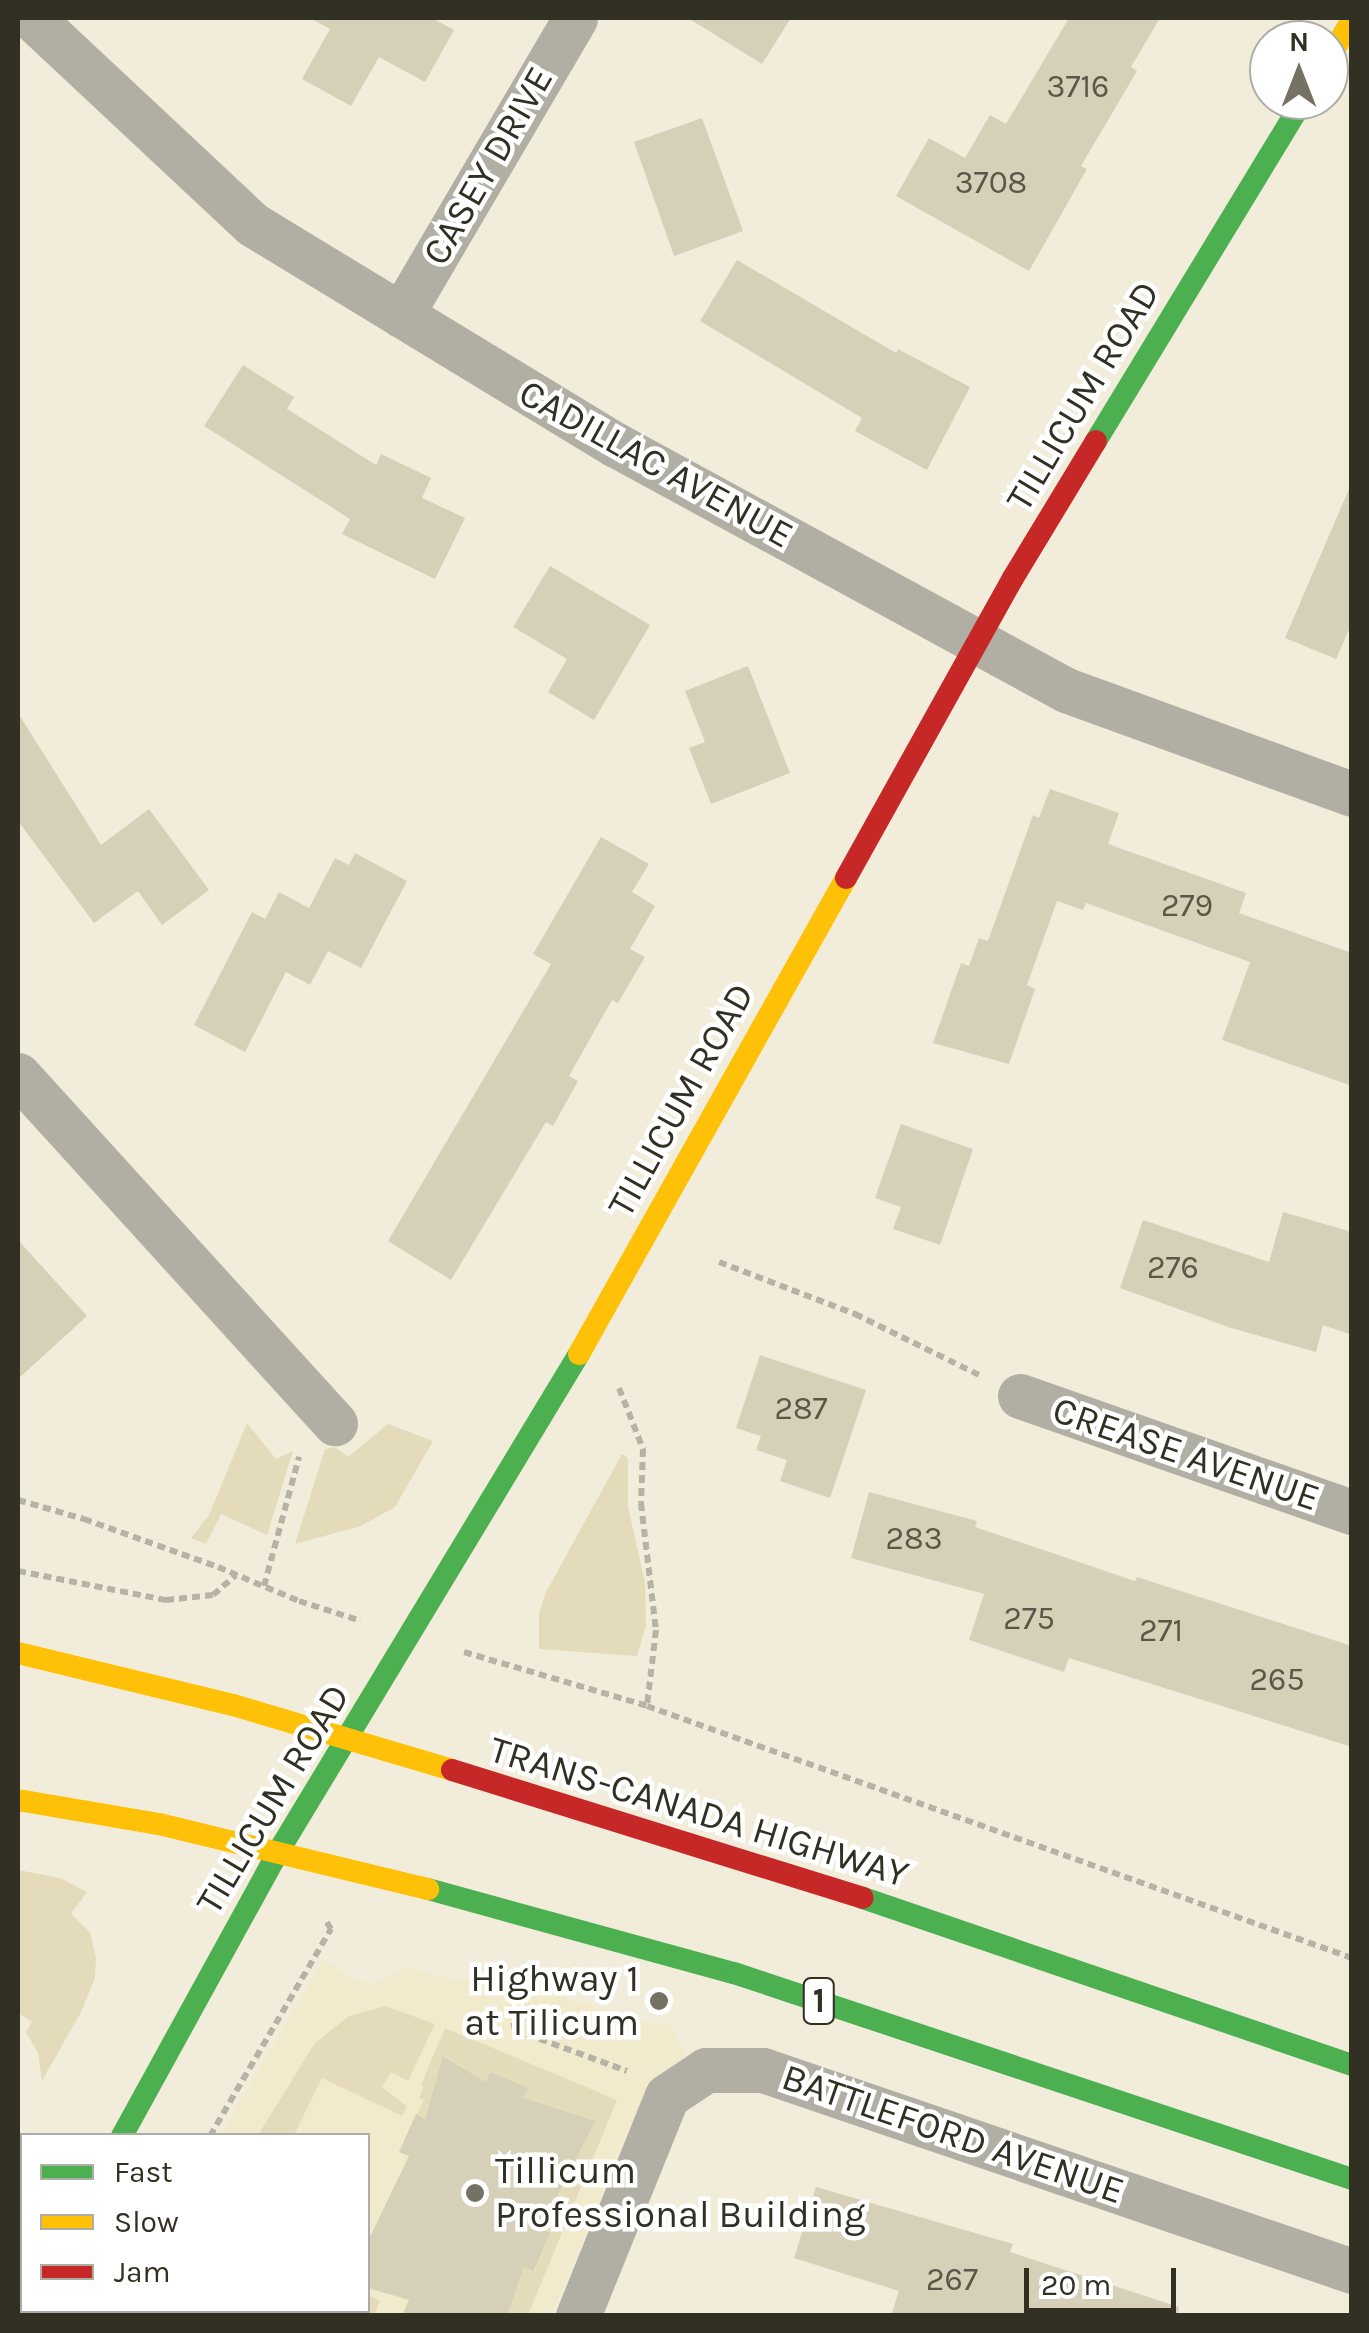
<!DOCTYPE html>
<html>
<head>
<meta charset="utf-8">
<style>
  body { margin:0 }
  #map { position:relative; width:1369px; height:2333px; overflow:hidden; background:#f2eddb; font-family:Karla,sans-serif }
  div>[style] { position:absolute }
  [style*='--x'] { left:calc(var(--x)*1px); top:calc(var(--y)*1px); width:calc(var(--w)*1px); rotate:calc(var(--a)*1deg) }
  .built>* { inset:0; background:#f2eacc }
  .green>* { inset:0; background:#e4dbba }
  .building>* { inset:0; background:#d6d0b9 }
  .path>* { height:6px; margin-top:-3px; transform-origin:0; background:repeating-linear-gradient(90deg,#b6b2a5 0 8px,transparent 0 13px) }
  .street>* { height:45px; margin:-22.5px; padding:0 22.5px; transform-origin:22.5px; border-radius:22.5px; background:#b1afa3 }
  .fast>* { height:22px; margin:-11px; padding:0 11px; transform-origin:11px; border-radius:11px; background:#4caf50 }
  .slow>* { height:22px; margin:-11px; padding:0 11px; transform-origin:11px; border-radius:11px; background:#ffc107 }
  .jam>* { height:22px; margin:-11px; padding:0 11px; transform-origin:11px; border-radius:11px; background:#c62828 }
  .dots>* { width:28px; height:28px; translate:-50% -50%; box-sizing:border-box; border:5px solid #fff; border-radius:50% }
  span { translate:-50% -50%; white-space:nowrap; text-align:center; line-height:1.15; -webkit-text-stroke:9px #fff; paint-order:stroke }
  .number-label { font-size:32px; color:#5b5748 }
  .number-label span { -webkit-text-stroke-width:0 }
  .shield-label span { padding:2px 8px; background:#fff; border:2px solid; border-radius:8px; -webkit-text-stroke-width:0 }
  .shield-label { font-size:35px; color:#322f23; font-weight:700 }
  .street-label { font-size:38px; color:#322f23 }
  .poi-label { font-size:38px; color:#322f23 }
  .right { translate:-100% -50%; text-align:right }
  .left { translate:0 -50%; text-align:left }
  .frame { position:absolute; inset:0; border:20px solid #322f23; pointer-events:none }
  .legend { position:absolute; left:20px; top:2133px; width:350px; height:180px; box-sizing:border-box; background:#fff; border:2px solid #adaca7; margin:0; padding:12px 18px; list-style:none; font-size:30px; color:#322f23 }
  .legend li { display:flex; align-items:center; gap:20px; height:50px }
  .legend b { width:50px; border:2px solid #adaca7 }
  .north { position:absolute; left:1249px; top:20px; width:100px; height:100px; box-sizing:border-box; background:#fff; border:2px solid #adaca7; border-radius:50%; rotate:0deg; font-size:28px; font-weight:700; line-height:40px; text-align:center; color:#322f23 }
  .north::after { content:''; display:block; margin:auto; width:35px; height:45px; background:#757263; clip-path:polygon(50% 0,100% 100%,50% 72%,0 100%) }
  .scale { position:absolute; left:1024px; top:2268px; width:152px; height:45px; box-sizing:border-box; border:5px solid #322f23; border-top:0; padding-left:12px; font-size:30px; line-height:35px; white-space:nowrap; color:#322f23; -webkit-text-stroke:8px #fff; paint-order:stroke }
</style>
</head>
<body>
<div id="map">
  <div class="built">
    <div style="clip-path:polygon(324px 1959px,357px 1982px,377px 1983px,405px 1967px,461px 1982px,483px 1972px,649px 2023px,671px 2023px,686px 2057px,635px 2114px,552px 2315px,114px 2316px,117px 2310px,368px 2310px,368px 2136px,220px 2135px)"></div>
  </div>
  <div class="green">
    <div style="clip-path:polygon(247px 1423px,276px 1459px,293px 1451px,267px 1535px,221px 1514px,206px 1544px,191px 1538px,209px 1515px)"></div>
    <div style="clip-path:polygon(388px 1424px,433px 1441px,395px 1507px,361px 1526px,295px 1544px,325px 1449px,335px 1447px,348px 1457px)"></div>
    <div style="clip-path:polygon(622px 1454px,628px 1458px,628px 1507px,645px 1582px,646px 1626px,637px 1656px,539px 1649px,539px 1613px,545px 1594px)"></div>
    <div style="clip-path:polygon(18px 1870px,60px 1878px,87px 1892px,71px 1914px,90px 1932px,96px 1958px,95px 1978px,81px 2012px,42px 2081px,38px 2053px,26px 2032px,32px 2022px,18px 2013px)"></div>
    <div style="clip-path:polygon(385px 2006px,435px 2024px,408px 2081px,391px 2072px,382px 2087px,407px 2106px,402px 2116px,322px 2078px,294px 2135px,258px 2135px,315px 2043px,349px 2016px)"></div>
    <div style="clip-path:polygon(445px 2028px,617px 2100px,528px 2315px,507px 2315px,524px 2267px,535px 2271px,549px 2234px,540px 2230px,523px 2098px,527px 2089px,490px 2072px,486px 2082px,444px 2056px,425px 2118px,417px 2115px,424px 2100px,419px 2098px,424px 2087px,421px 2085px)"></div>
    <div style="clip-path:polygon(368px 2295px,380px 2301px,374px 2315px,308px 2315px,310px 2311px,368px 2310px)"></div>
  </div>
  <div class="building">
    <div style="clip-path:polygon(310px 18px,432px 18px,454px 30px,425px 82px,379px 57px,351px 106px,302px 79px,330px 29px)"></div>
    <div style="clip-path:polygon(688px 18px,791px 18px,762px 64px)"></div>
    <div style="clip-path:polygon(1069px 18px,1160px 18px,1131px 67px,1137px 71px,1081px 166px,1087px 169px,1029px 271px,896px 196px,929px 138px,965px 158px,990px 115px,1006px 124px)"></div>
    <div style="clip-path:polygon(702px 118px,743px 231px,674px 256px,634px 142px)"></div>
    <div style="clip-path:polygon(737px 260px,896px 353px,898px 349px,970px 387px,927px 470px,855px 431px,862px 418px,700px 321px)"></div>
    <div style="clip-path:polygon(243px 365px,294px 397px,287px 409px,376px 465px,381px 454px,431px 478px,422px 498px,465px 518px,435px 579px,342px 534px,350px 519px,204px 426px)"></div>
    <div style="clip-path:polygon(1352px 482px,1352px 623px,1336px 659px,1285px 638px)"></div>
    <div style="clip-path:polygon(550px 566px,650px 625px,594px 720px,548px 692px,567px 659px,513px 627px)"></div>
    <div style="clip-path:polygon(748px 666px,790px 773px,711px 804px,689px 748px,705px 742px,685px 691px)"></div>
    <div style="clip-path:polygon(18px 713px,101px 845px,149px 809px,209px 890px,162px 925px,138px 891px,94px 923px,18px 821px)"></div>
    <div style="clip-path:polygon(1050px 789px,1119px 813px,1108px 844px,1246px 893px,1239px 913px,1352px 953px,1352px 1086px,1222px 1040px,1250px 962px,1086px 903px,1083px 910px,1057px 901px,1027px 985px,1035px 989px,1009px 1064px,933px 1043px,961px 963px,969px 966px,979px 938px,988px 941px,1033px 815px,1039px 818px)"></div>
    <div style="clip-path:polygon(601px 837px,649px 864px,632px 892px,655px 906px,630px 949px,645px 957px,618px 1003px,612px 1000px,569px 1076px,578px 1081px,553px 1126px,546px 1122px,451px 1280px,388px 1241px,551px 964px,533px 954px)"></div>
    <div style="clip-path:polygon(355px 853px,407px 881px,361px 968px,328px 951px,310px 985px,286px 972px,245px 1052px,194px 1025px,252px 912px,265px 919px,279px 892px,309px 908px,335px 858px,349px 865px)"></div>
    <div style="clip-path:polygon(901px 1124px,973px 1149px,940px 1245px,893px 1229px,901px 1207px,875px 1198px)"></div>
    <div style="clip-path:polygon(1283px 1212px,1352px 1232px,1352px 1335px,1323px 1325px,1316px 1352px,1231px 1328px,1120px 1288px,1143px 1220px,1269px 1262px)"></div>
    <div style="clip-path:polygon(18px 1240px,87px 1316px,18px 1379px)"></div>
    <div style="clip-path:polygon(760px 1355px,866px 1390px,830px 1498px,780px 1481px,787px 1460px,756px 1450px,761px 1436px,736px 1428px)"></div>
    <div style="clip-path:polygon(869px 1492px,977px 1521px,975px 1527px,1135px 1581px,1137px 1577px,1352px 1646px,1352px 1747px,1069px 1658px,1064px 1672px,969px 1640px,984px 1594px,851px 1558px)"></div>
    <div style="clip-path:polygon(443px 2056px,486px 2082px,490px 2072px,528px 2088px,523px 2098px,595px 2121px,540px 2230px,550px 2233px,534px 2271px,524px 2267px,507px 2316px,402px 2316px,409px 2300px,368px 2288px,368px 2241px,409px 2156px,399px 2152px,416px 2114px,425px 2119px)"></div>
    <div style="clip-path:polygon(816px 2187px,1013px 2244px,1010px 2252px,1179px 2307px,1178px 2316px,891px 2316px,899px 2291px,794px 2258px)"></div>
  </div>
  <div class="path">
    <div style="--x:719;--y:1262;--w:146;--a:20.9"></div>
    <div style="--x:855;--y:1314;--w:138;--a:26.2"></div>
    <div style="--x:619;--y:1388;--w:66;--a:68.5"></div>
    <div style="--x:643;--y:1449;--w:54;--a:92.1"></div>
    <div style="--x:641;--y:1503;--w:128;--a:83.3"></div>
    <div style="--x:656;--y:1630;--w:77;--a:96.8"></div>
    <div style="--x:18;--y:1500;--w:69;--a:16.1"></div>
    <div style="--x:84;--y:1519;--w:142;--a:19.7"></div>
    <div style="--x:218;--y:1567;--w:88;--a:22.8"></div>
    <div style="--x:299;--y:1601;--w:65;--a:17.9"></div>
    <div style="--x:18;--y:1571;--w:151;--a:11.1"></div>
    <div style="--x:166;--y:1600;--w:47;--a:-6.1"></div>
    <div style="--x:213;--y:1595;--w:30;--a:-41"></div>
    <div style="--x:264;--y:1586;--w:134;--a:-74.8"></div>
    <div style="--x:464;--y:1652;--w:191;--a:16.4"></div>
    <div style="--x:647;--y:1706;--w:749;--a:19.67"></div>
    <div style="--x:526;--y:1971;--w:42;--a:111"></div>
    <div style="--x:511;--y:2010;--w:20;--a:79"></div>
    <div style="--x:515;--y:2030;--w:119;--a:20.1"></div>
    <div style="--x:210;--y:2136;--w:240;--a:-59.7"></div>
    <div style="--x:331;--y:1929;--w:9;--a:-122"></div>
    <div style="--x:105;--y:2316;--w:7;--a:-63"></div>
  </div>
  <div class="street">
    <div style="--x:32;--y:18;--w:301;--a:43.1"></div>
    <div style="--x:252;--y:224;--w:426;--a:31.3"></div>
    <div style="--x:616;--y:445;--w:512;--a:28.57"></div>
    <div style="--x:1066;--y:690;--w:304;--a:20"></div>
    <div style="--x:401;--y:315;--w:344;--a:-59.6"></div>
    <div style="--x:18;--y:1075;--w:471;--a:47.7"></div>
    <div style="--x:1020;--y:1396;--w:352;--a:19.3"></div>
    <div style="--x:578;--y:2316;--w:237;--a:-68"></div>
    <div style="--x:667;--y:2096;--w:47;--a:-33.7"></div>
    <div style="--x:706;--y:2070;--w:57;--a:0"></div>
    <div style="--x:763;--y:2070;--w:622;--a:18.84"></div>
  </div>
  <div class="fast">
    <div style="--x:1096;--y:441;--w:399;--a:-58.7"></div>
    <div style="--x:428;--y:1889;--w:317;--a:15.4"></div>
    <div style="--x:734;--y:1973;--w:651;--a:18.43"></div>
    <div style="--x:863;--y:1898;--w:517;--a:18.86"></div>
    <div style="--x:122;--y:2136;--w:324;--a:-61.2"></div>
    <div style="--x:278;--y:1852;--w:582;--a:-58.85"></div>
    <div style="--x:22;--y:2316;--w:7;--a:-63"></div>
  </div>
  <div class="slow">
    <div style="--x:1329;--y:58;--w:44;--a:-58.8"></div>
    <div style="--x:579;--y:1354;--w:546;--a:-60.71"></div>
    <div style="--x:18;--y:1653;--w:221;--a:13.6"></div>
    <div style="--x:233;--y:1705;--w:228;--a:16.5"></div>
    <div style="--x:18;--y:1800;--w:143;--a:9.7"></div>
    <div style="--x:159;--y:1824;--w:277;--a:13.6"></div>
  </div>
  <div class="jam">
    <div style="--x:846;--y:878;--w:343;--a:-60.9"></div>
    <div style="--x:1013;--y:578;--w:160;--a:-58.8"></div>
    <div style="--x:452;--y:1770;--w:430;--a:17.3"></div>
  </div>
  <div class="dots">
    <div style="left:659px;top:2001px;background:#757263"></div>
    <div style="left:475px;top:2193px;background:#757263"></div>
  </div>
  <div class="number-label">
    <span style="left:1078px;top:87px">3716</span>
    <span style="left:991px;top:183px">3708</span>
    <span style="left:1187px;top:906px">279</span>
    <span style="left:1173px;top:1268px">276</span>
    <span style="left:801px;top:1409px">287</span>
    <span style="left:914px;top:1539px">283</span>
    <span style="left:1029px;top:1619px">275</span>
    <span style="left:1161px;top:1631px">271</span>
    <span style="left:1277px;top:1680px">265</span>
    <span style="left:952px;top:2280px">267</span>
  </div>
  <div class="shield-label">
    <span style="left:819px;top:2001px">1</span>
  </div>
  <div class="street-label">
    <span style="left:488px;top:166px;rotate:-60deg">CASEY DRIVE</span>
    <span style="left:1083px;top:396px;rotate:-59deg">TILLICUM ROAD</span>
    <span style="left:656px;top:464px;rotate:29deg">CADILLAC AVENUE</span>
    <span style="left:681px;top:1100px;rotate:-61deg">TILLICUM ROAD</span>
    <span style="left:1186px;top:1454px;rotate:19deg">CREASE AVENUE</span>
    <span style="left:273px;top:1799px;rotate:-59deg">TILLICUM ROAD</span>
    <span style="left:699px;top:1812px;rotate:17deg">TRANS-CANADA HIGHWAY</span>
    <span style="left:953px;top:2134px;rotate:19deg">BATTLEFORD AVENUE</span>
  </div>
  <div class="poi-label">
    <span class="right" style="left:639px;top:2001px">Highway 1<br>at Tilicum</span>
    <span class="left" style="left:495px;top:2193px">Tillicum<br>Professional Building</span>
  </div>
  <div class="frame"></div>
  <ul class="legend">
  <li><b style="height:12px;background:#4caf50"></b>Fast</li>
  <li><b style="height:12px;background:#ffc107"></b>Slow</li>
  <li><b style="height:12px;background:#c62828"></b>Jam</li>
  </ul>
  <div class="north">N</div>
  <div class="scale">20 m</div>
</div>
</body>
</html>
